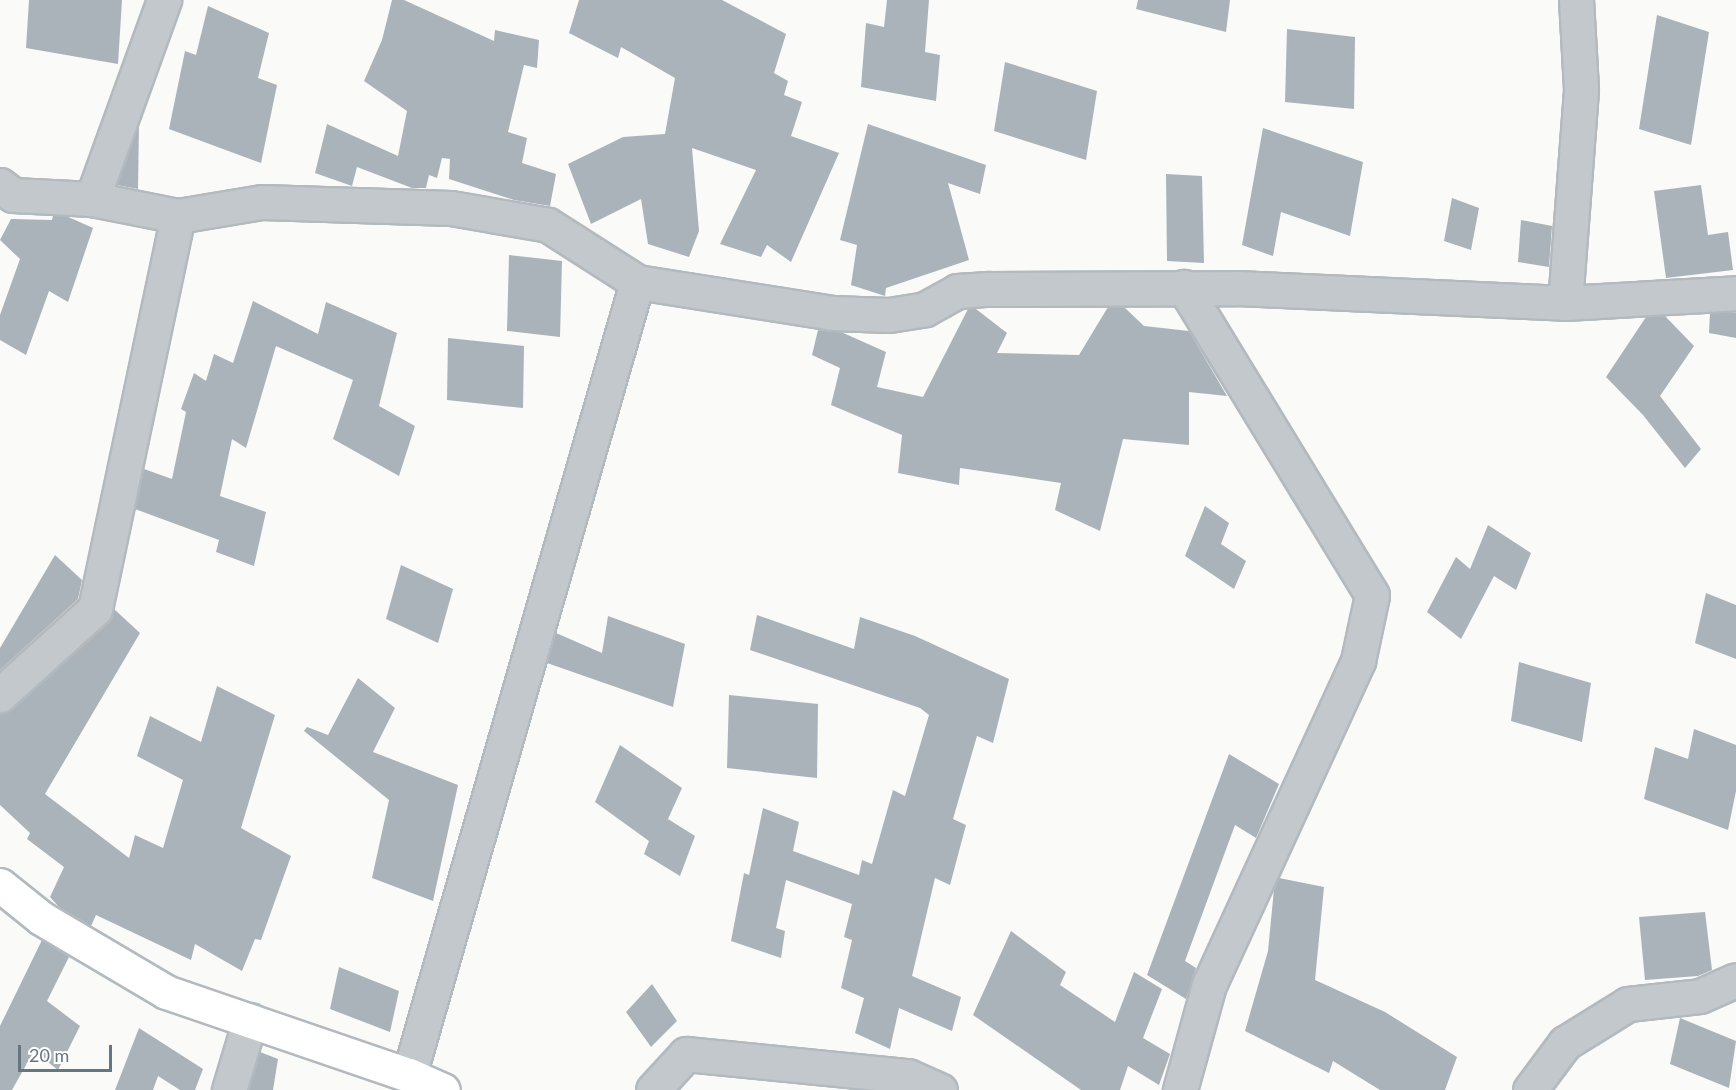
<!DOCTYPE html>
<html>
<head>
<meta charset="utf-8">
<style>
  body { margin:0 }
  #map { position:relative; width:1736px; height:1090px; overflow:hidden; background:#fafaf8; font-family:Lato,sans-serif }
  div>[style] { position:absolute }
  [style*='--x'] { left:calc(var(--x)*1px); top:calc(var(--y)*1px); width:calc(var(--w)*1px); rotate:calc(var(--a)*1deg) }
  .building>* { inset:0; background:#aab3b9 }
  .roads { filter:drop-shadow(2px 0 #b3babf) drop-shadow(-2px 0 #b3babf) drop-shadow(0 2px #b3babf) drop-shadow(0 -2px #b3babf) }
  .street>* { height:33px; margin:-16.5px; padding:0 16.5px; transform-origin:16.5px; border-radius:16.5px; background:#c3c8cc }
  .secondary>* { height:33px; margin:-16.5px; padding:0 16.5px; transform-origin:16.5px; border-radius:16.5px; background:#fff }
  span { translate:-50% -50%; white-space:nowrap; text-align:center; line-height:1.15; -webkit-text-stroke:6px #fff; paint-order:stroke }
  .scale { position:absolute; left:18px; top:1045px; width:94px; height:27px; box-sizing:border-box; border:3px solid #657683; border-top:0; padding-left:8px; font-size:18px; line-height:21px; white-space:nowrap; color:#657683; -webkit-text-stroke:4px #fff; paint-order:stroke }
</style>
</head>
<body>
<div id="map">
  <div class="building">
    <div style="clip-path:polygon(29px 0,122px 0,118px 64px,26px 48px)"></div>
    <div style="clip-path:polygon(392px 0,404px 0,494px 41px,495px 30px,539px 40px,537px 68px,524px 65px,508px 132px,527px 138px,522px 163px,556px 174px,550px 206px,514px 200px,449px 179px,450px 159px,442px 158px,437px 178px,429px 175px,426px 188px,412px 188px,357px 167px,352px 186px,315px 173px,327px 124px,398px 156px,407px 111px,364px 81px,382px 40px)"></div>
    <div style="clip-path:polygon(579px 0,722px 0,786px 34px,774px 73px,788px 81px,784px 95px,802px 102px,791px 136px,839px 153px,791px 262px,767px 245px,761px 257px,720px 244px,756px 170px,692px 148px,699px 231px,689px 257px,648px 244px,641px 199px,591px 224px,568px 164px,623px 137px,665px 134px,675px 78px,621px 47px,618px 58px,569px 33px)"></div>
    <div style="clip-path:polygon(887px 0,929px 0,925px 52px,940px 55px,936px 101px,861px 87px,866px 23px,884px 27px)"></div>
    <div style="clip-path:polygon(1138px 0,1230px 0,1226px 32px,1136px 9px)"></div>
    <div style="clip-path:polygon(208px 6px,269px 33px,258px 78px,277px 85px,261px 163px,169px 129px,185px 51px,196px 55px)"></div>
    <div style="clip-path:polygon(1657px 15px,1709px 32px,1691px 145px,1639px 129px)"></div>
    <div style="clip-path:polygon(1287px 29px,1355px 37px,1354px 109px,1285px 102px)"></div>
    <div style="clip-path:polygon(1005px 62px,1097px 91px,1086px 160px,994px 131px)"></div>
    <div style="clip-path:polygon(139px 124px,138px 189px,117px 185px)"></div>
    <div style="clip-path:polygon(868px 124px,986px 165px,980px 194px,948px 183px,969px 260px,886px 288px,885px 296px,851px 285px,857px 245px,840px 240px)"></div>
    <div style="clip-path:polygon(1263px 128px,1363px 162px,1350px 236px,1281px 212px,1273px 256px,1242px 245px)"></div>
    <div style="clip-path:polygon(1166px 174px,1202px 176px,1204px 263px,1167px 261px)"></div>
    <div style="clip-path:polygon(1701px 185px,1708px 235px,1728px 232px,1733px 270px,1666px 278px,1654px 191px)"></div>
    <div style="clip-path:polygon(1452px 198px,1479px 208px,1471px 250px,1444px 241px)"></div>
    <div style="clip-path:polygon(53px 216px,66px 216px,93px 228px,68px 302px,49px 291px,26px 355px,0 340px,0 315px,20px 259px,0 240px,11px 219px,52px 220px)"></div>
    <div style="clip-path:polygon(1521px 220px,1552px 226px,1549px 267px,1518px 262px)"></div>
    <div style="clip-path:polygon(509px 255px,562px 261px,560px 337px,507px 331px)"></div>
    <div style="clip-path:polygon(253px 301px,318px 334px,326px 302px,397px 333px,379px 406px,415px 426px,399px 476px,333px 439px,353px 380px,276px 346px,246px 448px,232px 439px,220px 496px,266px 512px,254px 566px,216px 552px,219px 540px,135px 509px,144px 469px,172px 479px,186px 412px,181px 409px,194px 373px,206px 381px,214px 354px,233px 363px)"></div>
    <div style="clip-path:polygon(1108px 307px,1124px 307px,1144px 326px,1189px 331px,1227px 396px,1189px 392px,1189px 445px,1123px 439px,1100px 531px,1055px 510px,1061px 483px,960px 468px,959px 485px,898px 473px,902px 435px,831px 405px,840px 368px,812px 355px,818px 330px,841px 332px,886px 352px,877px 387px,923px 397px,968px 309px,976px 309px,1007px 333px,997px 353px,1079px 355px)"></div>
    <div style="clip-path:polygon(1710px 313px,1736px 313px,1736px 338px,1709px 333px)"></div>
    <div style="clip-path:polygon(1665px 316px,1694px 346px,1660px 396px,1701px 449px,1685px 468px,1643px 415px,1606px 377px,1646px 317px)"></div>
    <div style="clip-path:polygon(448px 338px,524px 346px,523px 408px,447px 400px)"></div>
    <div style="clip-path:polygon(1205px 506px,1229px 523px,1221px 544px,1246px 561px,1234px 589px,1185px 556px)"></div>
    <div style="clip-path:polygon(1488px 525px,1531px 553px,1516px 590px,1494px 576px,1461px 639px,1427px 612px,1456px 557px,1470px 569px)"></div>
    <div style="clip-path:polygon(55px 555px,82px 580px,78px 599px,0 670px,0 648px)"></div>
    <div style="clip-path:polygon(401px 565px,453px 589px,438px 643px,386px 619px)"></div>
    <div style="clip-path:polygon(1706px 593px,1736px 605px,1736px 659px,1695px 643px)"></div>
    <div style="clip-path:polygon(114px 609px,140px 633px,45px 794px,129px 858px,135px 835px,163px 848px,183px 780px,137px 756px,150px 716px,201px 742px,217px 686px,275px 715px,241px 828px,291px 856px,261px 940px,255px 939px,242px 971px,195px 944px,191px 960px,96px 915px,91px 926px,59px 907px,50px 897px,64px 867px,27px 839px,30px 833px,0 805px,0 713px,13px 709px,108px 623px)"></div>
    <div style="clip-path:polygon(757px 615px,854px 649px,860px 617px,915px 636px,1009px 679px,993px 743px,977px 736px,953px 819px,966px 825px,950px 885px,935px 878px,912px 976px,961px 997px,952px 1031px,899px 1008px,890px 1049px,855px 1033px,864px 998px,841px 988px,852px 940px,844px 937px,852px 904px,786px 880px,776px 928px,785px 931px,781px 958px,731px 941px,744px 873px,749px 875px,763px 808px,799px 822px,793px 851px,859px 875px,862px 860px,872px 864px,893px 790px,905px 796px,929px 715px,920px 708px,750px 650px)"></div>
    <div style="clip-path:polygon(608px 616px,685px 644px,673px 707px,547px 663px,556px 633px,602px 653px)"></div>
    <div style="clip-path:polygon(1519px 662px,1591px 683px,1582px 742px,1511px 721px)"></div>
    <div style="clip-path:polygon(358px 678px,395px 708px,373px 752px,458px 785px,433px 901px,372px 878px,389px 800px,304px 731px,307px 727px,328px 735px)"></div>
    <div style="clip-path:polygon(729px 695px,818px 704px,817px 778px,727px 768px)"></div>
    <div style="clip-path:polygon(1694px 729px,1736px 745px,1736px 791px,1728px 830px,1644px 799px,1655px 747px,1688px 759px)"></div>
    <div style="clip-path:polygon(620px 745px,682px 788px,668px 819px,695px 836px,680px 876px,644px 854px,649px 841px,595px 802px)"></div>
    <div style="clip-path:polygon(1229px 754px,1279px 784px,1256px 838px,1235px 825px,1185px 961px,1196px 968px,1186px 999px,1147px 975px)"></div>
    <div style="clip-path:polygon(1279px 878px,1324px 887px,1315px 980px,1385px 1012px,1457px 1057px,1445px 1090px,1380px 1090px,1333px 1061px,1329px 1073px,1245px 1031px,1268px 951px,1274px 889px)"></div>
    <div style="clip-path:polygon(1705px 912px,1712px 970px,1698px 976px,1645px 980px,1639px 917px)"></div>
    <div style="clip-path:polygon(1011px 931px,1066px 972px,1060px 985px,1115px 1022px,1134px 972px,1162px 989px,1143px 1038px,1170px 1054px,1159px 1085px,1128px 1066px,1120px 1090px,1081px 1090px,973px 1015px)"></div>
    <div style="clip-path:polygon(42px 940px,69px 957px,47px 1001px,80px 1026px,58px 1070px,34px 1051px,12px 1090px,0 1090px,0 1026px)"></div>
    <div style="clip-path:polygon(339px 967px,399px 991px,390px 1032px,330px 1009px)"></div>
    <div style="clip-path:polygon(652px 984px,677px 1021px,651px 1047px,626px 1012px)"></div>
    <div style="clip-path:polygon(1680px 1018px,1736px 1041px,1729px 1088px,1670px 1064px)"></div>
    <div style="clip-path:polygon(139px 1028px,203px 1069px,195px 1090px,180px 1090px,158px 1076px,153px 1090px,115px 1090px)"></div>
    <div style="clip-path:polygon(260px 1052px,278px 1059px,273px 1090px,249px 1090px)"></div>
  </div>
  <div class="roads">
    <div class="street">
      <div style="--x:0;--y:185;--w:16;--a:38"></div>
      <div style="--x:13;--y:195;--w:79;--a:2.9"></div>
      <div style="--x:92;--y:199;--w:88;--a:11.2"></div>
      <div style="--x:178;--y:216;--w:85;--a:-9.5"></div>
      <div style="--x:262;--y:202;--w:189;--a:1.8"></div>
      <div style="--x:451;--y:208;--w:98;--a:9.9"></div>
      <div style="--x:548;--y:225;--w:106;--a:32.6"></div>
      <div style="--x:637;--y:282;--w:197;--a:9"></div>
      <div style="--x:832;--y:313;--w:57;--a:2"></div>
      <div style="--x:889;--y:315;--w:36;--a:-9"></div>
      <div style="--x:925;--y:309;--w:37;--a:-29"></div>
      <div style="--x:957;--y:291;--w:31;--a:-4"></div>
      <div style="--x:988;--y:289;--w:249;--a:-0.2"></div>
      <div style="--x:1237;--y:288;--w:328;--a:2.6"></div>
      <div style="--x:1565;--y:303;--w:171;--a:-3.3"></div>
      <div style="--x:92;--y:199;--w:212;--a:-70.1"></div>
      <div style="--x:1565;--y:303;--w:215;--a:-85.7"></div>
      <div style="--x:1581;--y:89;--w:89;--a:-93.2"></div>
      <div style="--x:0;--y:695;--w:128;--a:-42.2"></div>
      <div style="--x:95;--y:609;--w:402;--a:-78.1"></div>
      <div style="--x:409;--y:1075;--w:825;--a:-73.96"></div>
      <div style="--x:229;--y:1090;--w:73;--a:-73.3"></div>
      <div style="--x:653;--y:1090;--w:49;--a:-47.5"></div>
      <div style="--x:686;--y:1054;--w:223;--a:5.7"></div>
      <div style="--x:908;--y:1076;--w:35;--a:24"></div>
      <div style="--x:1180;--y:1090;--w:109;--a:-74.6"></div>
      <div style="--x:1209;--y:985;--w:357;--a:-65.3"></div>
      <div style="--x:1358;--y:661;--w:67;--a:-78"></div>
      <div style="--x:1372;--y:595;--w:361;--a:-121.4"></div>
      <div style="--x:1530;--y:1090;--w:59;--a:-53.3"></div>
      <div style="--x:1565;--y:1043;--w:74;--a:-31.8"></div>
      <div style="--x:1628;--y:1004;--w:72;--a:-6.3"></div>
      <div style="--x:1700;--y:996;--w:39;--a:-24"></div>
    </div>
    <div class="secondary">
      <div style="--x:0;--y:885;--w:53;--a:38.8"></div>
      <div style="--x:41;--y:918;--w:145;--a:30.6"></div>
      <div style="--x:166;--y:992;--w:257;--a:18.9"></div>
      <div style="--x:409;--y:1075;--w:37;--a:24"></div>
    </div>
  </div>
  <div class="scale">20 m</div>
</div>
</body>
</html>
